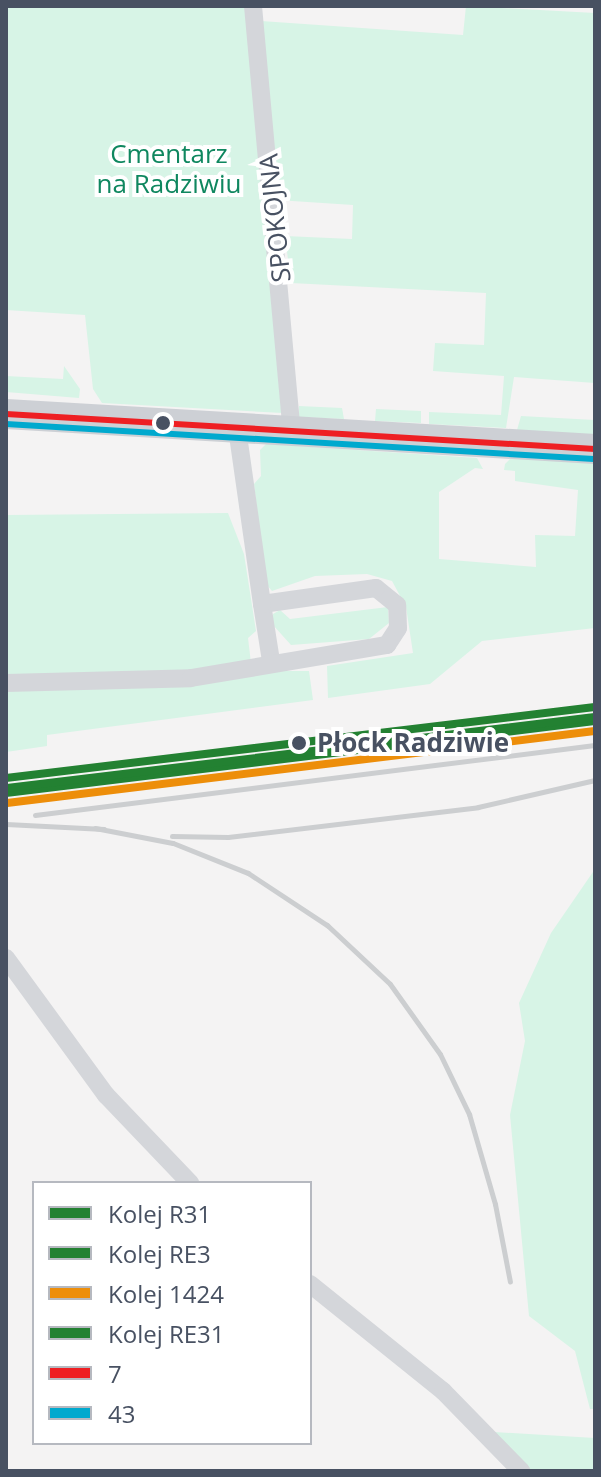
<!DOCTYPE html>
<html>
<head>
<meta charset="utf-8">
<style>
  body { margin:0 }
  #map { position:relative; width:601px; height:1477px; overflow:hidden; background:#f4f3f3; font-family:"Open Sans",sans-serif }
  div>[style] { position:absolute }
  [style*='--x'] { left:calc(var(--x)*1px); top:calc(var(--y)*1px); width:calc(var(--w)*1px); rotate:calc(var(--a)*1deg) }
  .green>* { inset:0; background:#d7f4e6 }
  .minor>* { height:18px; margin:-9px; padding:0 9px; transform-origin:9px; border-radius:9px; background:#d4d6da }
  .primary>* { height:30px; margin:-15px; padding:0 15px; transform-origin:15px; border-radius:15px; background:#cdd0d5 }
  .rail>* { height:5px; margin:-2.5px; padding:0 2.5px; transform-origin:2.5px; border-radius:2.5px; background:#ccced0 }
  .bus-1>* { height:6px; margin:-3px; padding:0 3px; transform-origin:3px; border-radius:3px; background:#ee1f23 }
  .bus-2>* { height:6px; margin:-3px; padding:0 3px; transform-origin:3px; border-radius:3px; background:#00a9ce }
  .rail-1>* { height:8px; margin:-4px; padding:0 4px; transform-origin:4px; border-radius:4px; background:#238132 }
  .rail-2>* { height:8px; margin:-4px; padding:0 4px; transform-origin:4px; border-radius:4px; background:#238132 }
  .rail-3>* { height:8px; margin:-4px; padding:0 4px; transform-origin:4px; border-radius:4px; background:#ed8e0a }
  .rail-4>* { height:8px; margin:-4px; padding:0 4px; transform-origin:4px; border-radius:4px; background:#238132 }
  .dots>* { width:22px; height:22px; translate:-50% -50%; box-sizing:border-box; border:4px solid #fff; border-radius:50% }
  span { translate:-50% -50%; white-space:nowrap; text-align:center; line-height:1.15; -webkit-text-stroke:8px #fff; paint-order:stroke }
  .park-label { font-size:26px; color:#0f875f }
  .street-label { font-size:26px; color:#485162 }
  .stop-label { font-size:26px; color:#485162; font-weight:700 }
  .left { translate:0 -50%; text-align:left }
  .frame { position:absolute; inset:0; border:8px solid #485162; pointer-events:none }
  .legend { position:absolute; left:32px; top:1181px; width:280px; height:264px; box-sizing:border-box; background:#fff; border:2px solid #b6b9c0; margin:0; padding:10px 14px; list-style:none; font-size:24px; color:#485162 }
  .legend li { display:flex; align-items:center; gap:16px; height:40px }
  .legend b { width:40px; border:2px solid #b6b9c0 }
</style>
</head>
<body>
<div id="map">
  <div class="green">
    <div style="clip-path:polygon(6px 6px,247px 6px,283px 413px,102px 403px,93px 389px,85px 315px,6px 310px)"></div>
    <div style="clip-path:polygon(466px 6px,595px 13px,595px 383px,514px 377px,506px 428px,429px 424px,429px 412px,501px 415px,504px 376px,433px 371px,435px 343px,484px 345px,486px 293px,291px 283px,285px 236px,352px 239px,353px 205px,277px 200px,261px 21px,463px 35px)"></div>
    <div style="clip-path:polygon(64px 366px,80px 389px,79px 398px,6px 392px,6px 376px,63px 379px)"></div>
    <div style="clip-path:polygon(299px 406px,342px 408px,344px 419px,299px 417px)"></div>
    <div style="clip-path:polygon(376px 409px,421px 411px,421px 423px,375px 421px)"></div>
    <div style="clip-path:polygon(521px 416px,595px 420px,595px 435px,517px 430px)"></div>
    <div style="clip-path:polygon(266px 444px,477px 458px,483px 469px,475px 468px,439px 492px,439px 559px,536px 567px,535px 535px,575px 536px,578px 490px,515px 481px,515px 471px,504px 470px,505px 464px,512px 457px,595px 460px,595px 628px,482px 641px,430px 684px,328px 698px,327px 666px,413px 653px,406px 607px,392px 581px,367px 574px,315px 576px,272px 591px,266px 584px,254px 484px,261px 476px,260px 450px)"></div>
    <div style="clip-path:polygon(228px 513px,244px 554px,256px 631px,248px 638px,251px 663px,197px 673px,6px 679px,6px 515px)"></div>
    <div style="clip-path:polygon(388px 607px,389px 623px,369px 639px,291px 645px,273px 625px,273px 614px,280px 610px,290px 619px)"></div>
    <div style="clip-path:polygon(275px 671px,309px 671px,313px 700px,47px 735px,47px 746px,6px 752px,6px 686px)"></div>
    <div style="clip-path:polygon(595px 869px,595px 1409px,590px 1409px,575px 1351px,529px 1316px,510px 1115px,525px 1041px,519px 1003px,551px 933px)"></div>
    <div style="clip-path:polygon(494px 1432px,595px 1438px,595px 1471px,529px 1471px)"></div>
  </div>
  <div class="minor">
    <div style="--x:253;--y:6;--w:427;--a:84.8"></div>
    <div style="--x:262;--y:604;--w:58;--a:81"></div>
    <div style="--x:6;--y:683;--w:185;--a:-1.5"></div>
    <div style="--x:191;--y:678;--w:199;--a:-9.6"></div>
    <div style="--x:387;--y:645;--w:20;--a:-57"></div>
    <div style="--x:398;--y:628;--w:23;--a:-92"></div>
    <div style="--x:397;--y:605;--w:27;--a:-141"></div>
    <div style="--x:376;--y:588;--w:115;--a:172"></div>
    <div style="--x:262;--y:604;--w:178;--a:-98.1"></div>
    <div style="--x:6;--y:958;--w:170;--a:53.9"></div>
    <div style="--x:106;--y:1095;--w:122;--a:46.3"></div>
    <div style="--x:310;--y:1284;--w:171;--a:38.8"></div>
    <div style="--x:443;--y:1391;--w:112;--a:45.7"></div>
  </div>
  <div class="primary">
    <div style="--x:6;--y:414;--w:590;--a:3.4"></div>
  </div>
  <div class="rail">
    <div style="--x:35;--y:815;--w:564;--a:-7.13"></div>
    <div style="--x:6;--y:824;--w:98;--a:2.9"></div>
    <div style="--x:95;--y:828;--w:79;--a:10.9"></div>
    <div style="--x:173;--y:843;--w:81;--a:21.8"></div>
    <div style="--x:248;--y:873;--w:95;--a:33.4"></div>
    <div style="--x:327;--y:925;--w:86;--a:43.1"></div>
    <div style="--x:390;--y:984;--w:86;--a:54.5"></div>
    <div style="--x:440;--y:1054;--w:67;--a:64.2"></div>
    <div style="--x:469;--y:1114;--w:94;--a:73.9"></div>
    <div style="--x:495;--y:1204;--w:79;--a:79.1"></div>
    <div style="--x:172;--y:836;--w:56;--a:1"></div>
    <div style="--x:228;--y:837;--w:252;--a:-6.8"></div>
    <div style="--x:478;--y:807;--w:120;--a:-13"></div>
  </div>
  <div class="bus-1">
    <div style="--x:6;--y:414;--w:590;--a:3.4"></div>
  </div>
  <div class="bus-2">
    <div style="--x:6;--y:424;--w:589;--a:3.41"></div>
  </div>
  <div class="rail-1">
    <div style="--x:6;--y:778;--w:593;--a:-6.87"></div>
  </div>
  <div class="rail-2">
    <div style="--x:6;--y:793;--w:593;--a:-6.97"></div>
  </div>
  <div class="rail-3">
    <div style="--x:7;--y:803;--w:592;--a:-6.98"></div>
  </div>
  <div class="rail-4">
    <div style="--x:7;--y:788;--w:592;--a:-6.89"></div>
  </div>
  <div class="dots">
    <div style="left:163px;top:423px;background:#485162"></div>
    <div style="left:299px;top:743px;background:#485162"></div>
  </div>
  <div class="park-label">
    <span style="left:169px;top:169px">Cmentarz<br>na Radziwiu</span>
  </div>
  <div class="street-label">
    <span style="left:275px;top:218px;rotate:-96deg">SPOKOJNA</span>
  </div>
  <div class="stop-label">
    <span class="left" style="left:317px;top:743px">Płock Radziwie</span>
  </div>
  <div class="frame"></div>
  <ul class="legend">
  <li><b style="height:10px;background:#238132"></b>Kolej R31</li>
  <li><b style="height:10px;background:#238132"></b>Kolej RE3</li>
  <li><b style="height:10px;background:#ed8e0a"></b>Kolej 1424</li>
  <li><b style="height:10px;background:#238132"></b>Kolej RE31</li>
  <li><b style="height:10px;background:#ee1f23"></b>7</li>
  <li><b style="height:10px;background:#00a9ce"></b>43</li>
  </ul>
</div>
</body>
</html>
